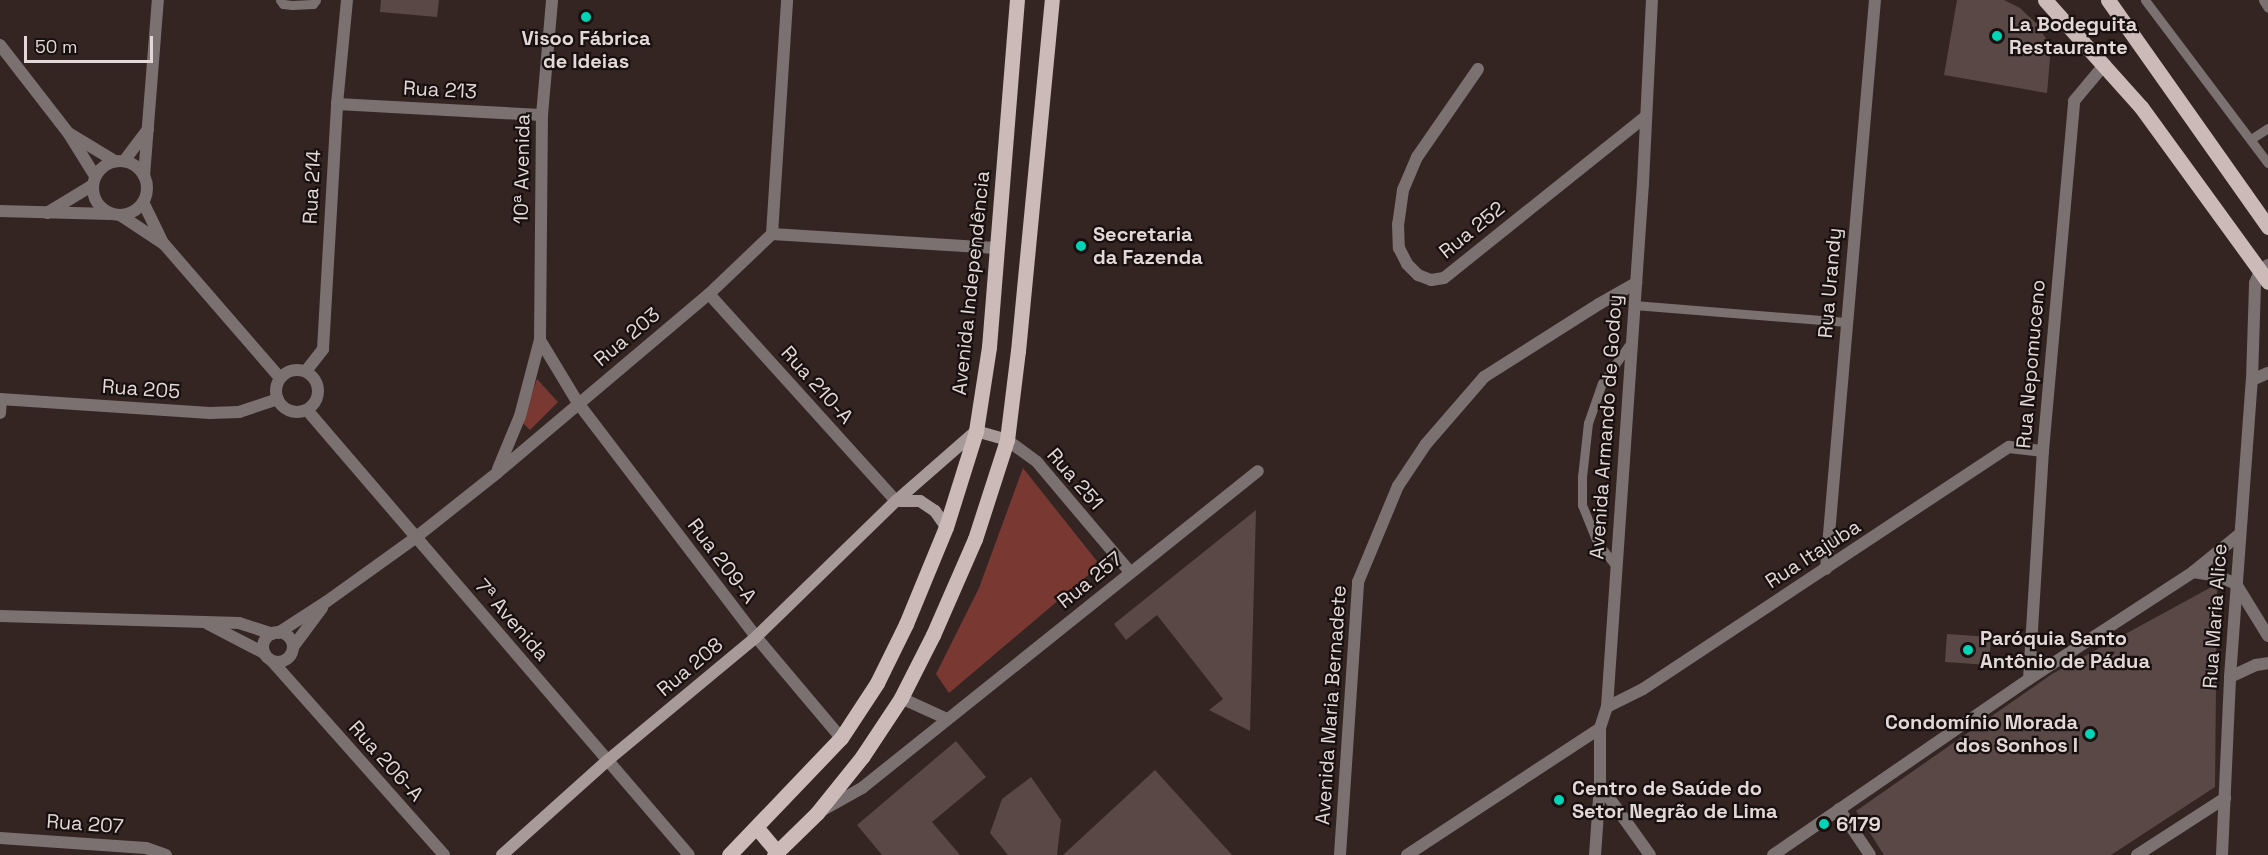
<!DOCTYPE html>
<html>
<head>
<meta charset="utf-8">
<style>
  body { margin:0 }
  #map { position:relative; width:2268px; height:855px; overflow:hidden; background:#342523; font-family:"Space Grotesk",sans-serif }
  div>[style] { position:absolute }
  [style*='--x'] { left:calc(var(--x)*1px); top:calc(var(--y)*1px); width:calc(var(--w)*1px); rotate:calc(var(--a)*1deg) }
  .green>* { inset:0; background:#793932 }
  .building>* { inset:0; background:#594846 }
  .lane>* { height:9px; margin:-4.5px; padding:0 4.5px; transform-origin:4.5px; border-radius:4.5px; background:#7a7170 }
  .street>* { height:12px; margin:-6px; padding:0 6px; transform-origin:6px; border-radius:6px; background:#7a7170 }
  .street>.ring { margin:-6px; padding:0; box-sizing:content-box; background:none; border:12px solid #7a7170; border-radius:50% }
  .secondary>* { height:12px; margin:-6px; padding:0 6px; transform-origin:6px; border-radius:6px; background:#a79a98 }
  .primary>* { height:15px; margin:-7.5px; padding:0 7.5px; transform-origin:7.5px; border-radius:7.5px; background:#cbbab7 }
  .dots>* { width:16px; height:16px; translate:-50% -50%; box-sizing:border-box; border:3px solid #17100f; border-radius:50% }
  span { translate:-50% -50%; white-space:nowrap; text-align:center; line-height:1.15; -webkit-text-stroke:4.5px #17100f; paint-order:stroke }
  .poi-label { font-size:20px; color:#e3d8d7; font-weight:700 }
  .left { translate:0 -50%; text-align:left }
  .right { translate:-100% -50%; text-align:right }
  .street-label { font-size:20px; color:#e3d8d7 }
  .scale { position:absolute; left:24px; top:36px; width:129px; height:27px; box-sizing:border-box; border:3px solid #e3d8d7; border-top:0; padding-left:8px; font-size:18px; line-height:21px; white-space:nowrap; color:#e3d8d7; -webkit-text-stroke:4px #17100f; paint-order:stroke }
</style>
</head>
<body>
<div id="map">
  <div class="green">
    <div style="clip-path:polygon(537px 379px,558px 402px,530px 430px,522px 422px)"></div>
    <div style="clip-path:polygon(1023px 468px,1100px 565px,949px 693px,936px 674px,979px 588px)"></div>
  </div>
  <div class="building">
    <div style="clip-path:polygon(381px 0,439px 0,437px 17px,380px 12px)"></div>
    <div style="clip-path:polygon(1957px 0,2004px 0,2020px 8px,2037px 24px,2051px 47px,2047px 93px,1944px 75px)"></div>
    <div style="clip-path:polygon(1256px 510px,1250px 731px,1209px 710px,1223px 699px,1157px 615px,1126px 640px,1114px 624px)"></div>
    <div style="clip-path:polygon(2217px 584px,2215px 787px,2111px 855px,1884px 855px,1856px 811px,2052px 674px)"></div>
    <div style="clip-path:polygon(1947px 634px,1991px 637px,1989px 665px,1945px 662px)"></div>
    <div style="clip-path:polygon(956px 741px,986px 777px,932px 822px,960px 855px,882px 855px,857px 825px)"></div>
    <div style="clip-path:polygon(1155px 770px,1232px 855px,1063px 855px)"></div>
    <div style="clip-path:polygon(1031px 777px,1061px 820px,1057px 855px,1008px 855px,990px 833px,1002px 799px)"></div>
  </div>
  <div class="lane">
    <div style="--x:280;--y:0;--w:5;--a:53"></div>
    <div style="--x:283;--y:4;--w:9;--a:6"></div>
    <div style="--x:292;--y:5;--w:21;--a:-3"></div>
    <div style="--x:313;--y:4;--w:5;--a:-53"></div>
    <div style="--x:2145;--y:0;--w:204;--a:53"></div>
    <div style="--x:2263;--y:0;--w:9;--a:58"></div>
    <div style="--x:2251;--y:139;--w:20;--a:-33"></div>
    <div style="--x:1634;--y:305;--w:213;--a:4.6"></div>
    <div style="--x:1615;--y:565;--w:29;--a:-128"></div>
    <div style="--x:1597;--y:542;--w:40;--a:-112"></div>
    <div style="--x:1582;--y:505;--w:28;--a:-90"></div>
    <div style="--x:1582;--y:477;--w:54;--a:-83.7"></div>
    <div style="--x:1588;--y:423;--w:42;--a:-70.7"></div>
    <div style="--x:1602;--y:383;--w:50;--a:-54.7"></div>
  </div>
  <div class="street">
    <div style="--x:0;--y:45;--w:113;--a:52.2"></div>
    <div style="--x:69;--y:134;--w:49;--a:58.2"></div>
    <div style="--x:1478;--y:69;--w:107;--a:124.7"></div>
    <div style="--x:1417;--y:157;--w:36;--a:113"></div>
    <div style="--x:1403;--y:190;--w:34;--a:98"></div>
    <div style="--x:1398;--y:224;--w:24;--a:88"></div>
    <div style="--x:1399;--y:248;--w:18;--a:63"></div>
    <div style="--x:1407;--y:264;--w:16;--a:45"></div>
    <div style="--x:1418;--y:275;--w:14;--a:21"></div>
    <div style="--x:1431;--y:280;--w:13;--a:-9"></div>
    <div style="--x:1444;--y:278;--w:259;--a:-38.7"></div>
    <div style="--x:337;--y:104;--w:205;--a:3.1"></div>
    <div style="--x:70;--y:134;--w:52;--a:31"></div>
    <div class="ring" style="left:93px;top:161px;width:42px;height:42px"></div>
    <div style="--x:124;--y:161;--w:40;--a:-53"></div>
    <div style="--x:144;--y:176;--w:177;--a:-85.5"></div>
    <div style="--x:143;--y:202;--w:46;--a:64"></div>
    <div style="--x:0;--y:211;--w:110;--a:1.6"></div>
    <div style="--x:47;--y:213;--w:54;--a:-31.3"></div>
    <div style="--x:120;--y:215;--w:53;--a:33.4"></div>
    <div style="--x:164;--y:244;--w:177;--a:49.1"></div>
    <div style="--x:772;--y:234;--w:234;--a:-86.3"></div>
    <div style="--x:709;--y:294;--w:279;--a:47.9"></div>
    <div style="--x:540;--y:340;--w:74;--a:58.9"></div>
    <div style="--x:578;--y:403;--w:294;--a:52.7"></div>
    <div style="--x:756;--y:637;--w:132;--a:49.9"></div>
    <div class="ring" style="left:276px;top:370px;width:30px;height:30px"></div>
    <div style="--x:306;--y:371;--w:28;--a:-52"></div>
    <div style="--x:323;--y:349;--w:245;--a:-86.7"></div>
    <div style="--x:337;--y:104;--w:104;--a:-84.5"></div>
    <div style="--x:2252;--y:380;--w:17;--a:-24"></div>
    <div style="--x:0;--y:399;--w:210;--a:3.8"></div>
    <div style="--x:210;--y:413;--w:29;--a:-2"></div>
    <div style="--x:239;--y:412;--w:41;--a:-18.4"></div>
    <div style="--x:307;--y:410;--w:586;--a:49.36"></div>
    <div style="--x:0;--y:413;--w:14;--a:-86"></div>
    <div style="--x:1007;--y:440;--w:37;--a:36"></div>
    <div style="--x:1037;--y:462;--w:144;--a:49.8"></div>
    <div style="--x:498;--y:469;--w:57;--a:-67.5"></div>
    <div style="--x:520;--y:416;--w:79;--a:-75.3"></div>
    <div style="--x:540;--y:340;--w:225;--a:-89.5"></div>
    <div style="--x:542;--y:115;--w:115;--a:-85"></div>
    <div style="--x:1826;--y:569;--w:571;--a:-85.08"></div>
    <div style="--x:2193;--y:572;--w:25;--a:9"></div>
    <div style="--x:2218;--y:576;--w:20;--a:24"></div>
    <div style="--x:2236;--y:584;--w:61;--a:58.4"></div>
    <div style="--x:0;--y:616;--w:239;--a:1.7"></div>
    <div style="--x:239;--y:623;--w:35;--a:18"></div>
    <div style="--x:208;--y:624;--w:63;--a:27.4"></div>
    <div class="ring" style="left:263px;top:632px;width:18px;height:18px"></div>
    <div style="--x:278;--y:633;--w:57;--a:-32.9"></div>
    <div style="--x:326;--y:602;--w:110;--a:-35.7"></div>
    <div style="--x:415;--y:538;--w:105;--a:-38.4"></div>
    <div style="--x:497;--y:473;--w:277;--a:-40.2"></div>
    <div style="--x:709;--y:294;--w:87;--a:-43.6"></div>
    <div style="--x:772;--y:234;--w:224;--a:3.6"></div>
    <div style="--x:293;--y:647;--w:49;--a:-53.4"></div>
    <div style="--x:272;--y:661;--w:259;--a:48.4"></div>
    <div style="--x:2230;--y:677;--w:29;--a:-25"></div>
    <div style="--x:2256;--y:665;--w:12;--a:-9"></div>
    <div style="--x:2029;--y:679;--w:228;--a:-86.5"></div>
    <div style="--x:2043;--y:451;--w:351;--a:-84.9"></div>
    <div style="--x:2074;--y:101;--w:48;--a:-50"></div>
    <div style="--x:901;--y:698;--w:51;--a:24.5"></div>
    <div style="--x:1607;--y:707;--w:40;--a:-26.6"></div>
    <div style="--x:1643;--y:689;--w:439;--a:-33.5"></div>
    <div style="--x:2009;--y:447;--w:34;--a:7"></div>
    <div style="--x:1600;--y:785;--w:86;--a:54.5"></div>
    <div style="--x:1839;--y:809;--w:55;--a:56"></div>
    <div style="--x:821;--y:811;--w:47;--a:-29.3"></div>
    <div style="--x:862;--y:788;--w:507;--a:-38.68"></div>
    <div style="--x:0;--y:838;--w:146;--a:3.9"></div>
    <div style="--x:146;--y:848;--w:21;--a:19"></div>
    <div style="--x:1340;--y:855;--w:274;--a:-86.2"></div>
    <div style="--x:1358;--y:582;--w:104;--a:-67.4"></div>
    <div style="--x:1398;--y:486;--w:50;--a:-56.3"></div>
    <div style="--x:1426;--y:444;--w:89;--a:-49.1"></div>
    <div style="--x:1484;--y:377;--w:136;--a:-32.4"></div>
    <div style="--x:1599;--y:304;--w:43;--a:-29.6"></div>
    <div style="--x:1407;--y:855;--w:231;--a:-33.3"></div>
    <div style="--x:1595;--y:855;--w:70;--a:-85.9"></div>
    <div style="--x:1600;--y:785;--w:57;--a:-90"></div>
    <div style="--x:1600;--y:728;--w:22;--a:-72"></div>
    <div style="--x:1607;--y:707;--w:525;--a:-86.07"></div>
    <div style="--x:1643;--y:183;--w:183;--a:-87.2"></div>
    <div style="--x:1773;--y:855;--w:311;--a:-34.5"></div>
    <div style="--x:2029;--y:679;--w:196;--a:-33.1"></div>
    <div style="--x:2193;--y:572;--w:60;--a:-39"></div>
    <div style="--x:2137;--y:855;--w:105;--a:-32.9"></div>
    <div style="--x:2222;--y:855;--w:178;--a:-87.4"></div>
    <div style="--x:2230;--y:677;--w:298;--a:-85.8"></div>
    <div style="--x:2252;--y:380;--w:97;--a:-88.2"></div>
    <div style="--x:2255;--y:283;--w:13;--a:-67"></div>
    <div style="--x:2260;--y:271;--w:10;--a:-37"></div>
  </div>
  <div class="secondary">
    <div style="--x:896;--y:501;--w:24;--a:0"></div>
    <div style="--x:920;--y:501;--w:18;--a:34"></div>
    <div style="--x:935;--y:511;--w:19;--a:55"></div>
    <div style="--x:502;--y:855;--w:142;--a:-41.9"></div>
    <div style="--x:608;--y:760;--w:192;--a:-39.7"></div>
    <div style="--x:756;--y:637;--w:195;--a:-44.2"></div>
    <div style="--x:896;--y:501;--w:106;--a:-41.2"></div>
    <div style="--x:976;--y:431;--w:32;--a:16"></div>
  </div>
  <div class="primary">
    <div style="--x:2045;--y:0;--w:144;--a:48.1"></div>
    <div style="--x:2141;--y:107;--w:216;--a:54"></div>
    <div style="--x:2108;--y:0;--w:278;--a:54.8"></div>
    <div style="--x:757;--y:828;--w:31;--a:50"></div>
    <div style="--x:729;--y:855;--w:162;--a:-46.3"></div>
    <div style="--x:841;--y:738;--w:66;--a:-56.8"></div>
    <div style="--x:877;--y:683;--w:66;--a:-63.8"></div>
    <div style="--x:906;--y:624;--w:105;--a:-67.6"></div>
    <div style="--x:946;--y:527;--w:101;--a:-72.6"></div>
    <div style="--x:976;--y:431;--w:85;--a:-81.2"></div>
    <div style="--x:989;--y:347;--w:348;--a:-85.4"></div>
    <div style="--x:774;--y:855;--w:60;--a:-44.3"></div>
    <div style="--x:817;--y:813;--w:72;--a:-51.2"></div>
    <div style="--x:862;--y:757;--w:71;--a:-56.5"></div>
    <div style="--x:901;--y:698;--w:71;--a:-63.1"></div>
    <div style="--x:933;--y:635;--w:105;--a:-66.4"></div>
    <div style="--x:975;--y:539;--w:104;--a:-72.1"></div>
    <div style="--x:1007;--y:440;--w:90;--a:-83"></div>
    <div style="--x:1018;--y:351;--w:353;--a:-84.5"></div>
  </div>
  <div class="dots">
    <div style="left:586px;top:17px;background:#00d5b7"></div>
    <div style="left:1997px;top:36px;background:#00d5b7"></div>
    <div style="left:1081px;top:246px;background:#00d5b7"></div>
    <div style="left:1968px;top:650px;background:#00d5b7"></div>
    <div style="left:2090px;top:734px;background:#00d5b7"></div>
    <div style="left:1559px;top:800px;background:#00d5b7"></div>
    <div style="left:1824px;top:824px;background:#00d5b7"></div>
  </div>
  <div class="poi-label">
    <span class="left" style="left:2009px;top:36px">La Bodeguita<br>Restaurante</span>
    <span style="left:586px;top:50px">Visoo Fábrica<br>de Ideias</span>
    <span class="left" style="left:1093px;top:246px">Secretaria<br>da Fazenda</span>
    <span class="left" style="left:1980px;top:650px">Paróquia Santo<br>Antônio de Pádua</span>
    <span class="right" style="left:2078px;top:734px">Condomínio Morada<br>dos Sonhos I</span>
    <span class="left" style="left:1572px;top:800px">Centro de Saúde do<br>Setor Negrão de Lima</span>
    <span class="left" style="left:1836px;top:824px">6179</span>
  </div>
  <div class="street-label">
    <span style="left:440px;top:90px;rotate:3deg">Rua 213</span>
    <span style="left:522px;top:169px;rotate:-89deg">10ª Avenida</span>
    <span style="left:312px;top:187px;rotate:-87deg">Rua 214</span>
    <span style="left:1472px;top:230px;rotate:-39deg">Rua 252</span>
    <span style="left:971px;top:283px;rotate:-84deg">Avenida Independência</span>
    <span style="left:1830px;top:283px;rotate:-85deg">Rua Urandy</span>
    <span style="left:627px;top:337px;rotate:-40deg">Rua 203</span>
    <span style="left:2031px;top:364px;rotate:-85deg">Rua Nepomuceno</span>
    <span style="left:817px;top:385px;rotate:48deg">Rua 210-A</span>
    <span style="left:141px;top:389px;rotate:4deg">Rua 205</span>
    <span style="left:1606px;top:427px;rotate:-86deg">Avenida Armando de Godoy</span>
    <span style="left:1075px;top:479px;rotate:49deg">Rua 251</span>
    <span style="left:1813px;top:554px;rotate:-33deg">Rua Itajuba</span>
    <span style="left:722px;top:561px;rotate:53deg">Rua 209-A</span>
    <span style="left:1090px;top:580px;rotate:-39deg">Rua 257</span>
    <span style="left:2215px;top:616px;rotate:-86deg">Rua Maria Alice</span>
    <span style="left:512px;top:620px;rotate:49deg">7ª Avenida</span>
    <span style="left:690px;top:667px;rotate:-40deg">Rua 208</span>
    <span style="left:1331px;top:705px;rotate:-86deg">Avenida Maria Bernadete</span>
    <span style="left:386px;top:761px;rotate:48deg">Rua 206-A</span>
    <span style="left:85px;top:824px;rotate:4deg">Rua 207</span>
  </div>
  <div class="scale">50 m</div>
</div>
</body>
</html>
